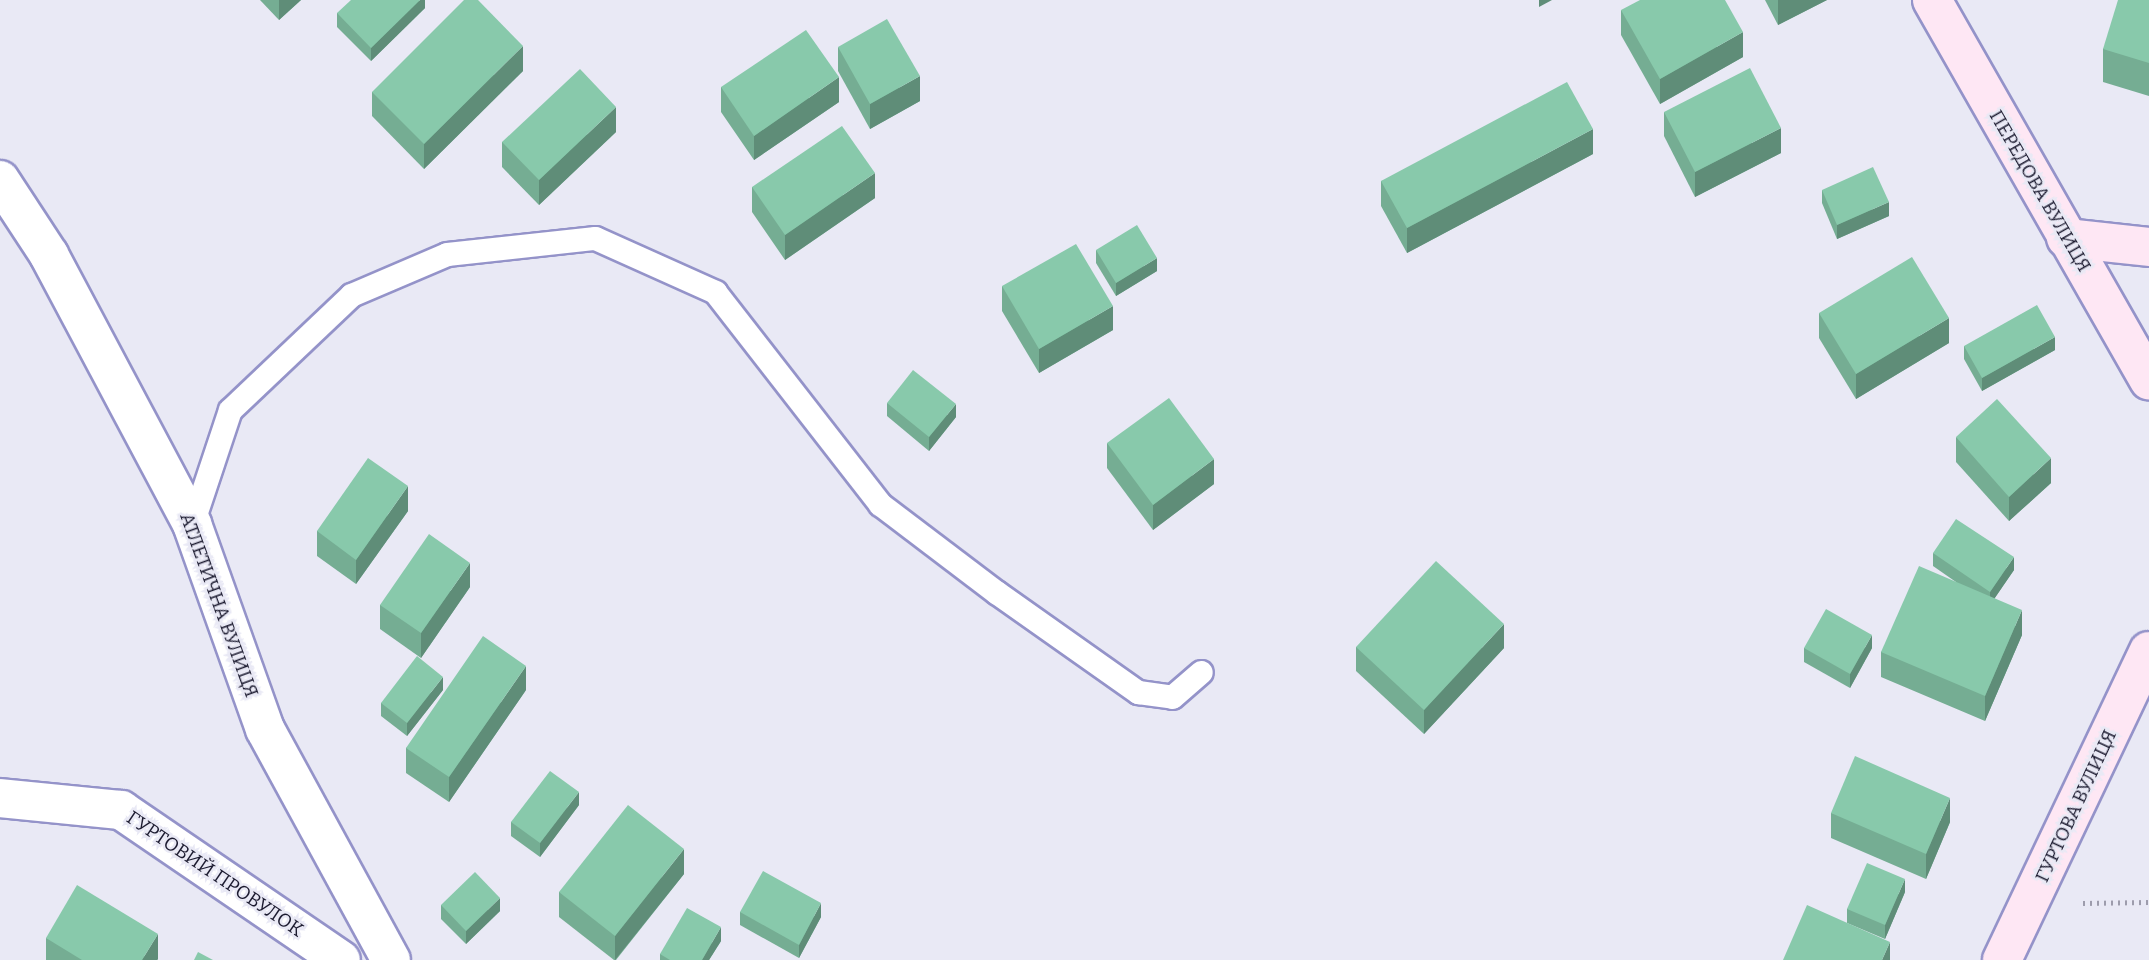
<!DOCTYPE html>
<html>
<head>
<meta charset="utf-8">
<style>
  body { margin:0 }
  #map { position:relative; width:2149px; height:960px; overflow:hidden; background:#e9e9f5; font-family:Bitter,serif }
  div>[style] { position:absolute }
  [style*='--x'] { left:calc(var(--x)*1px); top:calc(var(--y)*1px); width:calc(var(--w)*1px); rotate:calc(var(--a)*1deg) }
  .path>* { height:4.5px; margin-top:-2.25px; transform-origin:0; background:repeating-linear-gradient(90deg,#9d9cac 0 2px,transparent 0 7px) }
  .roads { filter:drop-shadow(2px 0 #9493c9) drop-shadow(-2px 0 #9493c9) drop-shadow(0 2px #9493c9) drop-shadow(0 -2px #9493c9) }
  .lane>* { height:23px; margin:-11.5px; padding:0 11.5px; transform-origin:11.5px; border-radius:11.5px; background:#fff }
  .street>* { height:38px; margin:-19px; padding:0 19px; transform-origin:19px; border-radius:19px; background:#fff }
  .secondary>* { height:38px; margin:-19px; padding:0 19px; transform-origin:19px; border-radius:19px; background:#fee7f4 }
  .wall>* { inset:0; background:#75ad93 }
  .shaded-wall>* { inset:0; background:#5f8d78 }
  .building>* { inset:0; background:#88c9ab }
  span { translate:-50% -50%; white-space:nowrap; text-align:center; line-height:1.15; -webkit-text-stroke:5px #e9e9f5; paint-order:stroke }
  .street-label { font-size:19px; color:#1c1b30 }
</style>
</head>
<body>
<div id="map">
  <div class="path">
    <div style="--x:2083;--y:903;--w:66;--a:-0.9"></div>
  </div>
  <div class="roads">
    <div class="lane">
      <div style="--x:192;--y:524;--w:120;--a:-71.6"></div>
      <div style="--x:230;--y:410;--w:167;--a:-43.5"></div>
      <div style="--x:351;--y:295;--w:104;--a:-23.1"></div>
      <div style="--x:447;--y:254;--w:149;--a:-6.2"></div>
      <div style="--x:595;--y:238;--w:132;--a:24.2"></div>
      <div style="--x:715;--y:292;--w:269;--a:52.1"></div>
      <div style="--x:880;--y:504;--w:146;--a:37.2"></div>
      <div style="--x:996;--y:592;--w:174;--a:35.2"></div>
      <div style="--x:1138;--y:692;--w:34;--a:8"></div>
      <div style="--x:1172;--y:697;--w:38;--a:-41"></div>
    </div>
    <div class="street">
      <div style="--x:0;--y:180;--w:90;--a:56.8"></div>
      <div style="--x:49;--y:255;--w:305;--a:62"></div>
      <div style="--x:192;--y:524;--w:218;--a:70.4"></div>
      <div style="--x:265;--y:729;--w:263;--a:61.4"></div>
      <div style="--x:0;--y:798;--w:122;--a:5.7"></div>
      <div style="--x:121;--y:810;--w:266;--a:34.3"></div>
    </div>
    <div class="secondary">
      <div style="--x:1932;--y:0;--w:438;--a:60.3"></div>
      <div style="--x:2066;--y:238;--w:83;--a:6.2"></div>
      <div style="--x:2002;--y:960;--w:342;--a:-64.6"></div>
    </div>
  </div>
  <div class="wall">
    <div style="clip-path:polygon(260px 0,301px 0,279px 20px)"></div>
    <div style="clip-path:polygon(425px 0,425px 8px,371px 61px,337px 27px,337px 13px)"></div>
    <div style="clip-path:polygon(1765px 0,1827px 0,1778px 25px)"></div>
    <div style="clip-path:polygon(2149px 0,2149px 96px,2103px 82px,2103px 49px)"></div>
    <div style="clip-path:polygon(1621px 10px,1743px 57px,1660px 104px,1621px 35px)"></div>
    <div style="clip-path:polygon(838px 47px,920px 101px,870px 129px,838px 71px)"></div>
    <div style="clip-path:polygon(523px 71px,424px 169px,372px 116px,372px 92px)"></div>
    <div style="clip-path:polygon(721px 87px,839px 102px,754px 160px,721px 112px)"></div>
    <div style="clip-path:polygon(1664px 112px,1781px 153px,1695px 197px,1664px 136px)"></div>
    <div style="clip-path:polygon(616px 132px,539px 205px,502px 167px,502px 142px)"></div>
    <div style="clip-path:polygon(1593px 154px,1407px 253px,1381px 206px,1381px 181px)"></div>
    <div style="clip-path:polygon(752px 187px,875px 198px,785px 260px,752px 212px)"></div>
    <div style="clip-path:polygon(1822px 190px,1889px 216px,1837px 239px,1822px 203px)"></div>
    <div style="clip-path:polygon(1096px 250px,1157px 271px,1116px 296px,1096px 263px)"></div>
    <div style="clip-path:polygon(1002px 286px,1113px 330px,1039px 373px,1002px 311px)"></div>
    <div style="clip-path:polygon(1819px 313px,1949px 343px,1856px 399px,1819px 338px)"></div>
    <div style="clip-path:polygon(1964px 346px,2055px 350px,1982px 391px,1964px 359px)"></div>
    <div style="clip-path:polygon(887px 403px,956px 417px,929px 451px,887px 416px)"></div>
    <div style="clip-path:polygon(1956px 437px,2051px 483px,2009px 521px,1956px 462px)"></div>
    <div style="clip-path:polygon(1107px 443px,1214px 484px,1153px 530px,1107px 468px)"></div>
    <div style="clip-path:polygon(408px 511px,356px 584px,317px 556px,317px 531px)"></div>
    <div style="clip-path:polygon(1933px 553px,2014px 570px,1994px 599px,2022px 635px,1985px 721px,1881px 677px,1881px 652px,1956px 582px,1933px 566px)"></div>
    <div style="clip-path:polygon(470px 587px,421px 658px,380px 629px,380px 605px)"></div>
    <div style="clip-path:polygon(1356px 647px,1504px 648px,1424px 734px,1356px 671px)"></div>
    <div style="clip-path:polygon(1804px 648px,1872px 648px,1850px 688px,1804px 662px)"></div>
    <div style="clip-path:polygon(443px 690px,407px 736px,381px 716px,381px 703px)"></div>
    <div style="clip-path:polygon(526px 690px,449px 802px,406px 773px,406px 748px)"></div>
    <div style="clip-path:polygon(579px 805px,540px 857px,511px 836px,511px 822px)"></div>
    <div style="clip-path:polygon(1831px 813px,1950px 822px,1926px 879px,1831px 838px)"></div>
    <div style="clip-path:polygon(684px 874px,616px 960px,614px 960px,559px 917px,559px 892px)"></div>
    <div style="clip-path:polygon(1905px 892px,1885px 939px,1847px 923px,1847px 909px)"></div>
    <div style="clip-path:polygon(441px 905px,500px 911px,466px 944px,441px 919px)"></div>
    <div style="clip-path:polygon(740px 912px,821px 917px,799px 958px,740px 925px)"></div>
    <div style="clip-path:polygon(46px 938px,158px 959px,157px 960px,46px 960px)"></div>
    <div style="clip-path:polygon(721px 941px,709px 960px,660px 960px,660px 954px)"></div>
  </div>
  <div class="shaded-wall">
    <div style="clip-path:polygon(279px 0,301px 0,279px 20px)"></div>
    <div style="clip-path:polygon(420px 0,425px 0,425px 8px,371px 61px,371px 48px)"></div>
    <div style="clip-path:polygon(1539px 0,1552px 0,1539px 7px)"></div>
    <div style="clip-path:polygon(1778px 0,1827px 0,1778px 25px)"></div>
    <div style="clip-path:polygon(1743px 32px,1743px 57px,1660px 104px,1660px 79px)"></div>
    <div style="clip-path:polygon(523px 46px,523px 71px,424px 169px,424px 144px)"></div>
    <div style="clip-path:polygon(920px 76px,920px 101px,870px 129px,870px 104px)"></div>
    <div style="clip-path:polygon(839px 77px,839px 102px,754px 160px,754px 136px)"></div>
    <div style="clip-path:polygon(616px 107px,616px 132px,539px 205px,539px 180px)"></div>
    <div style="clip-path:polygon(1781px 128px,1781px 153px,1695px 197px,1695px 172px)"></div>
    <div style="clip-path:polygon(1593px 129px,1593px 154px,1407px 253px,1407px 228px)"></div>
    <div style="clip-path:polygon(875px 173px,875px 198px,785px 260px,785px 235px)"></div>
    <div style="clip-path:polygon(1889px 202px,1889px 216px,1837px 239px,1837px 225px)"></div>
    <div style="clip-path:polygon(1157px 258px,1157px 271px,1116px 296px,1116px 283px)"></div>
    <div style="clip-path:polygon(1113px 306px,1113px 330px,1039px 373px,1039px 349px)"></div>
    <div style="clip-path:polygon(1949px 318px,1949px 343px,1856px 399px,1856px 374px)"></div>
    <div style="clip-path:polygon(2055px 337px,2055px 350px,1982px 391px,1982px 378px)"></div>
    <div style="clip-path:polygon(956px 404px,956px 417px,929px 451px,929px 437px)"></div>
    <div style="clip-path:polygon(2051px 458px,2051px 483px,2009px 521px,2009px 497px)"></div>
    <div style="clip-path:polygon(1214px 459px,1214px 484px,1153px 530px,1153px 505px)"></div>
    <div style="clip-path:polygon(408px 486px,408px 511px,356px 584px,356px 560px)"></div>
    <div style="clip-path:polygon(2014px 557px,2014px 570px,1990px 605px,1990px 592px)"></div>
    <div style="clip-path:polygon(470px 563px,470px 587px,421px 658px,421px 633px)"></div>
    <div style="clip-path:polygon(2022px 610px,2022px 635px,1985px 721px,1985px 696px)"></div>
    <div style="clip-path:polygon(1504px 624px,1504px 648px,1424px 734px,1424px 710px)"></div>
    <div style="clip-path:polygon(1872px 635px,1872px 648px,1850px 688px,1850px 674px)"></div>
    <div style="clip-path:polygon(526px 666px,526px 690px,449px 802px,449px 777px)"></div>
    <div style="clip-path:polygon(443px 677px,443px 690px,407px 736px,407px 723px)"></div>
    <div style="clip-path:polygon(579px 792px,579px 805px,540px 857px,540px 843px)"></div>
    <div style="clip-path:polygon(1950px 798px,1950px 822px,1926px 879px,1926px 854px)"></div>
    <div style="clip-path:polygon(684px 849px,684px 874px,615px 960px,615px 936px)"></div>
    <div style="clip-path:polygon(1905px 879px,1905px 892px,1885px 939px,1885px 925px)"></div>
    <div style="clip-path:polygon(500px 898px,500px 911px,466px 944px,466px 931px)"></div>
    <div style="clip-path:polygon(821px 903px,821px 917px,799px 958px,799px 945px)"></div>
    <div style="clip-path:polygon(721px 927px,721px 941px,709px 960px,702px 960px)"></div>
    <div style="clip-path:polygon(158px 934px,158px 959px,157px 960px,142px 960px)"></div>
    <div style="clip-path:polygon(1890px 942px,1890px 960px,1882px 960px)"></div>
  </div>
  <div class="building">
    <div style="clip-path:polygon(351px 0,420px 0,371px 48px,337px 13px)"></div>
    <div style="clip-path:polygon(464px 0,478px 0,523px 46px,424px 144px,372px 92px)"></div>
    <div style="clip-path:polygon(1640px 0,1725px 0,1743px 32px,1660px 79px,1621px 10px)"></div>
    <div style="clip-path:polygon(2118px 0,2149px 0,2149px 63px,2103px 49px)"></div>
    <div style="clip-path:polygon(887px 19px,920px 76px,870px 104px,838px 47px)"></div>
    <div style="clip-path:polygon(806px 30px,839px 77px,754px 136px,721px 87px)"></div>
    <div style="clip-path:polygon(1750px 68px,1781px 128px,1695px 172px,1664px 112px)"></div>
    <div style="clip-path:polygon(580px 69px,616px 107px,539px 180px,502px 142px)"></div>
    <div style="clip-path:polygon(1567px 82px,1593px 129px,1407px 228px,1381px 181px)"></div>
    <div style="clip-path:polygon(842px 126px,875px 173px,785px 235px,752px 187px)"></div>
    <div style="clip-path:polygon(1873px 167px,1889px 202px,1837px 225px,1822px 190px)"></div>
    <div style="clip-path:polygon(1137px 225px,1157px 258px,1116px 283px,1096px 250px)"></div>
    <div style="clip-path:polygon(1076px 244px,1113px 306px,1039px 349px,1002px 286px)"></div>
    <div style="clip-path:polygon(1912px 257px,1949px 318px,1856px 374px,1819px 313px)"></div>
    <div style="clip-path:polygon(2037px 305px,2055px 337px,1982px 378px,1964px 346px)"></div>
    <div style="clip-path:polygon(913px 370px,956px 404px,929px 437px,887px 403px)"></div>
    <div style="clip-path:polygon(1169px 398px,1214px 459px,1153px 505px,1107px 443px)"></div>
    <div style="clip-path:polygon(1997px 399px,2051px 458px,2009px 497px,1956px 437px)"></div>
    <div style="clip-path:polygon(368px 458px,408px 486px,356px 560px,317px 531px)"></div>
    <div style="clip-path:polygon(1956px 519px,2014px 557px,1990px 592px,1933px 553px)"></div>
    <div style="clip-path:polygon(429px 534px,470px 563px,421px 633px,380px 605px)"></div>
    <div style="clip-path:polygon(1436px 561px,1504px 624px,1424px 710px,1356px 647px)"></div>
    <div style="clip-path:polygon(1919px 566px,2022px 610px,1985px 696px,1881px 652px)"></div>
    <div style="clip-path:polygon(1826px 609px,1872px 635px,1850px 674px,1804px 648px)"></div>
    <div style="clip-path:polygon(483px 636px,526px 666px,449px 777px,406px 748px)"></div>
    <div style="clip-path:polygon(417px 656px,443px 677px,407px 723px,381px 703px)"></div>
    <div style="clip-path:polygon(1855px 756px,1950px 798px,1926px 854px,1831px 813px)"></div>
    <div style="clip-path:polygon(550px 771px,579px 792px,540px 843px,511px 822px)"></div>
    <div style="clip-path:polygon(628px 805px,684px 849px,615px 936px,559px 892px)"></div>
    <div style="clip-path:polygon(1867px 863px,1905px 879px,1885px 925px,1847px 909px)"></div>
    <div style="clip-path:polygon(763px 871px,821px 903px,799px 945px,740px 912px)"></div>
    <div style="clip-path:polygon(475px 872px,500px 898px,466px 931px,441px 905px)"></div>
    <div style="clip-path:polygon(77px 885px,158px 934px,142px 960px,82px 960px,46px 938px)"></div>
    <div style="clip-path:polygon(1807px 905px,1890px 942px,1882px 960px,1783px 960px)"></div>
    <div style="clip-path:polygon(687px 908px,721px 927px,702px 960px,670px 960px,660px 954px)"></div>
    <div style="clip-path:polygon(198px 952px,213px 960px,194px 960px)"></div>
  </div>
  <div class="street-label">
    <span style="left:2040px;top:191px;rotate:60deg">ПЕРЕДОВА ВУЛИЦЯ</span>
    <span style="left:219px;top:605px;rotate:70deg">АТЛЕТИЧНА ВУЛИЦЯ</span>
    <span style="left:2076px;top:806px;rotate:-65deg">ГУРТОВА ВУЛИЦЯ</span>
    <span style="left:215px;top:874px;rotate:34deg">ГУРТОВИЙ ПРОВУЛОК</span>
  </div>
</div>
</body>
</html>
